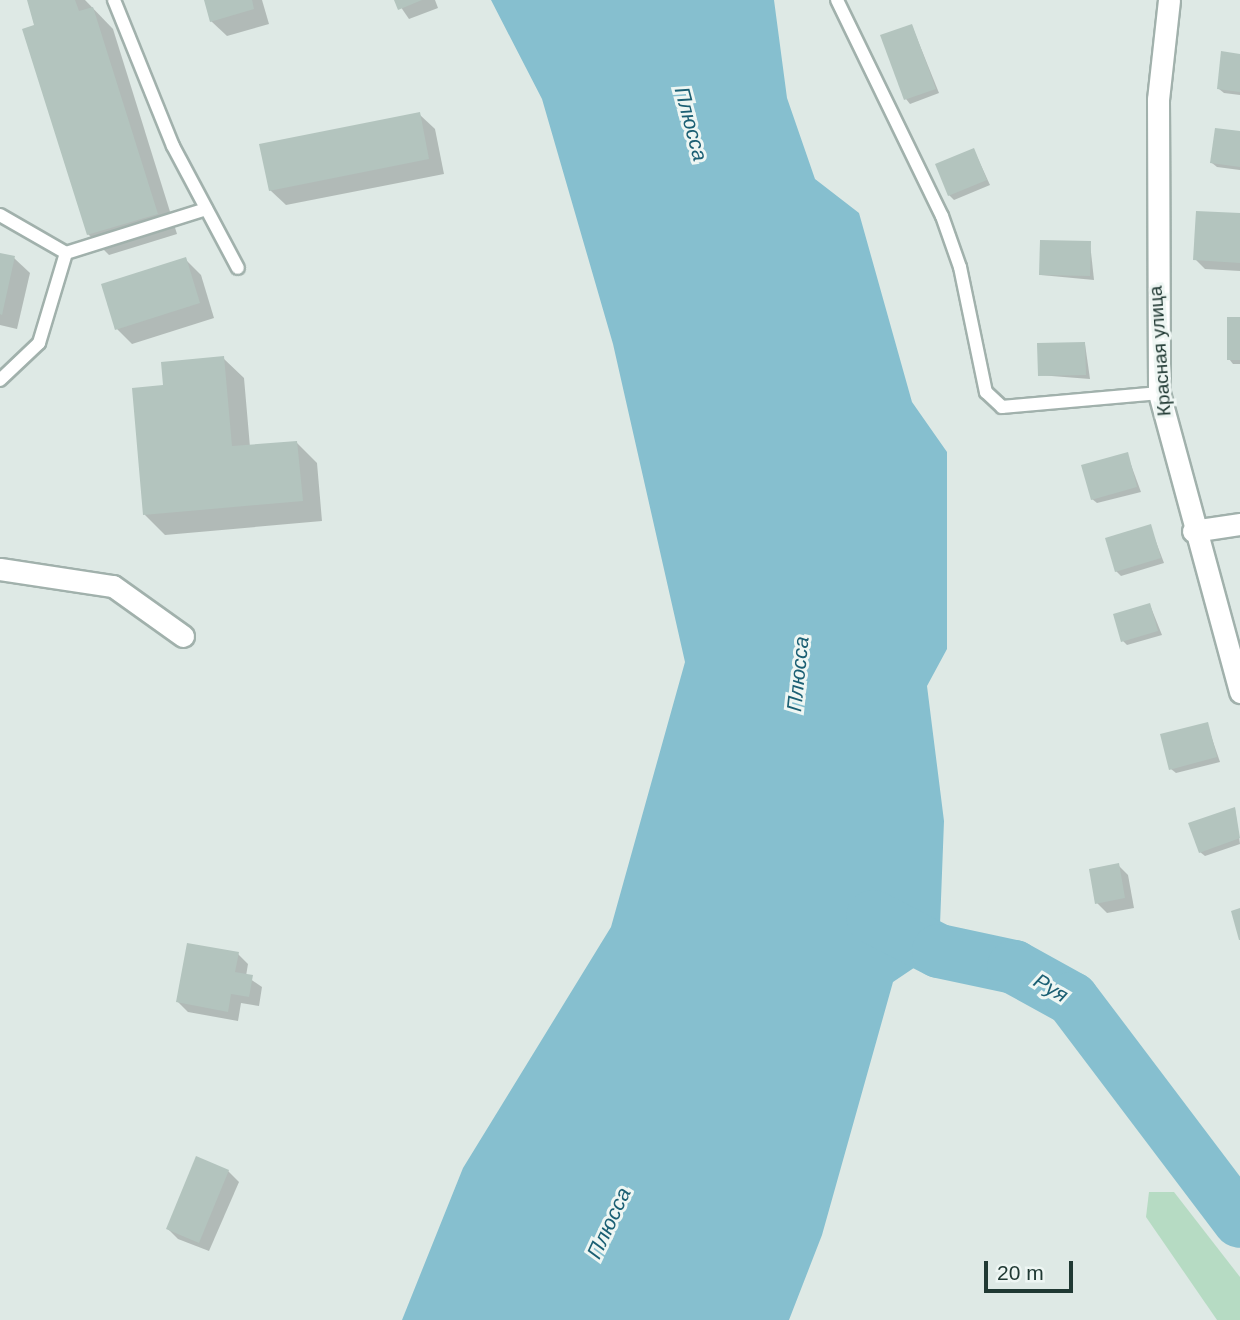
<!DOCTYPE html>
<html>
<head>
<meta charset="utf-8">
<style>
  body { margin:0 }
  #map { position:relative; width:1240px; height:1320px; overflow:hidden; background:#dee9e5; font-family:Helvetica,sans-serif }
  div>[style] { position:absolute }
  [style*='--x'] { left:calc(var(--x)*1px); top:calc(var(--y)*1px); width:calc(var(--w)*1px); rotate:calc(var(--a)*1deg) }
  .green>* { inset:0; background:#b6dbc3 }
  .water>* { inset:0; background:#86bfcf }
  .shadow>* { inset:0; background:#0003 }
  .river>* { height:54px; margin:-27px; padding:0 27px; transform-origin:27px; border-radius:27px; background:#86bfcf }
  .building>* { inset:0; background:#b3c4be }
  .roads { filter:drop-shadow(2px 0 #a1b1ac) drop-shadow(-2px 0 #a1b1ac) drop-shadow(0 2px #a1b1ac) drop-shadow(0 -2px #a1b1ac) }
  .service>* { height:12px; margin:-6px; padding:0 6px; transform-origin:6px; border-radius:6px; background:#fff }
  .minor>* { height:21px; margin:-10.5px; padding:0 10.5px; transform-origin:10.5px; border-radius:10.5px; background:#fff }
  span { translate:-50% -50%; white-space:nowrap; text-align:center; line-height:1.15; -webkit-text-stroke:6px #eef6f3; paint-order:stroke }
  .street-label { font-size:19px; color:#203933 }
  .water-label { font-size:21px; color:#1b5f73; font-style:italic }
  .scale { position:absolute; left:984px; top:1261px; width:89px; height:32px; box-sizing:border-box; border:4px solid #203933; border-top:0; padding-left:9px; font-size:21px; line-height:24px; white-space:nowrap; color:#203933; -webkit-text-stroke:5px #eef6f3; paint-order:stroke }
</style>
</head>
<body>
<div id="map">
  <div class="green">
    <div style="clip-path:polygon(1149px 1192px,1174px 1192px,1240px 1277px,1240px 1320px,1217px 1320px,1146px 1217px)"></div>
  </div>
  <div class="water">
    <div style="clip-path:polygon(491px 0,774px 0,787px 98px,815px 179px,859px 213px,912px 402px,947px 452px,947px 649px,927px 686px,944px 821px,939px 951px,893px 982px,822px 1235px,789px 1320px,402px 1320px,463px 1168px,611px 927px,685px 662px,613px 344px,542px 99px)"></div>
  </div>
  <div class="shadow">
    <div style="clip-path:polygon(28px 0,85px 0,113px 29px,177px 234px,109px 255px,88px 234px)"></div>
    <div style="clip-path:polygon(206px 0,262px 0,269px 24px,227px 36px,211px 21px)"></div>
    <div style="clip-path:polygon(396px 0,435px 0,438px 8px,409px 19px)"></div>
    <div style="clip-path:polygon(912px 26px,939px 93px,910px 104px,906px 99px)"></div>
    <div style="clip-path:polygon(1240px 55px,1240px 95px,1224px 93px,1219px 89px)"></div>
    <div style="clip-path:polygon(419px 114px,435px 129px,444px 174px,286px 205px,270px 190px)"></div>
    <div style="clip-path:polygon(1240px 132px,1240px 170px,1217px 167px,1212px 163px)"></div>
    <div style="clip-path:polygon(974px 150px,990px 185px,954px 200px,949px 195px)"></div>
    <div style="clip-path:polygon(1240px 215px,1240px 271px,1205px 269px,1195px 259px)"></div>
    <div style="clip-path:polygon(1090px 243px,1094px 280px,1041px 275px)"></div>
    <div style="clip-path:polygon(0 255px,14px 258px,30px 273px,17px 329px,0 325px)"></div>
    <div style="clip-path:polygon(185px 259px,201px 275px,214px 318px,132px 344px,117px 329px)"></div>
    <div style="clip-path:polygon(1240px 319px,1240px 364px,1233px 364px,1229px 359px)"></div>
    <div style="clip-path:polygon(1085px 344px,1090px 379px,1039px 375px)"></div>
    <div style="clip-path:polygon(223px 358px,244px 378px,250px 447px,297px 443px,317px 463px,322px 521px,165px 535px,145px 515px,165px 387px)"></div>
    <div style="clip-path:polygon(1127px 454px,1141px 492px,1097px 503px,1092px 499px)"></div>
    <div style="clip-path:polygon(1150px 526px,1164px 563px,1121px 576px,1116px 571px)"></div>
    <div style="clip-path:polygon(1150px 605px,1162px 635px,1127px 645px,1123px 641px)"></div>
    <div style="clip-path:polygon(1207px 724px,1220px 762px,1176px 773px,1171px 769px)"></div>
    <div style="clip-path:polygon(1235px 809px,1240px 844px,1205px 856px,1200px 852px)"></div>
    <div style="clip-path:polygon(1118px 865px,1128px 875px,1134px 908px,1107px 913px,1097px 903px)"></div>
    <div style="clip-path:polygon(238px 954px,248px 964px,246px 976px,262px 987px,259px 1006px,241px 1003px,238px 1021px,188px 1012px,178px 1002px)"></div>
    <div style="clip-path:polygon(228px 1171px,239px 1182px,209px 1251px,178px 1239px,168px 1229px)"></div>
  </div>
  <div class="river">
    <div style="--x:873;--y:917;--w:74;--a:27.3"></div>
    <div style="--x:939;--y:951;--w:77;--a:12"></div>
    <div style="--x:1014;--y:967;--w:66;--a:28.9"></div>
    <div style="--x:1072;--y:999;--w:278;--a:52.9"></div>
  </div>
  <div class="building">
    <div style="clip-path:polygon(27px 0,75px 0,79px 11px,93px 7px,158px 214px,87px 235px,22px 29px,34px 25px)"></div>
    <div style="clip-path:polygon(204px 0,252px 0,254px 9px,210px 22px)"></div>
    <div style="clip-path:polygon(394px 0,422px 0,398px 10px)"></div>
    <div style="clip-path:polygon(912px 24px,936px 89px,904px 100px,880px 35px)"></div>
    <div style="clip-path:polygon(1221px 51px,1240px 54px,1240px 92px,1217px 89px)"></div>
    <div style="clip-path:polygon(420px 112px,429px 159px,269px 191px,259px 144px)"></div>
    <div style="clip-path:polygon(1215px 128px,1240px 131px,1240px 167px,1210px 163px)"></div>
    <div style="clip-path:polygon(974px 148px,987px 180px,948px 196px,935px 164px)"></div>
    <div style="clip-path:polygon(1196px 211px,1240px 213px,1240px 263px,1193px 260px)"></div>
    <div style="clip-path:polygon(1040px 240px,1091px 241px,1090px 276px,1039px 275px)"></div>
    <div style="clip-path:polygon(0 253px,15px 256px,2px 315px,0 314px)"></div>
    <div style="clip-path:polygon(186px 257px,200px 303px,115px 330px,101px 284px)"></div>
    <div style="clip-path:polygon(1227px 317px,1240px 317px,1240px 360px,1227px 360px)"></div>
    <div style="clip-path:polygon(1085px 342px,1086px 375px,1038px 376px,1037px 343px)"></div>
    <div style="clip-path:polygon(224px 356px,232px 446px,297px 441px,303px 501px,143px 515px,132px 388px,163px 385px,161px 362px)"></div>
    <div style="clip-path:polygon(1128px 452px,1137px 487px,1091px 500px,1081px 465px)"></div>
    <div style="clip-path:polygon(1151px 524px,1161px 558px,1115px 572px,1105px 538px)"></div>
    <div style="clip-path:polygon(1150px 603px,1158px 631px,1121px 642px,1113px 614px)"></div>
    <div style="clip-path:polygon(1208px 722px,1217px 757px,1169px 770px,1160px 734px)"></div>
    <div style="clip-path:polygon(1235px 807px,1240px 838px,1199px 853px,1188px 823px)"></div>
    <div style="clip-path:polygon(1119px 863px,1125px 898px,1095px 904px,1089px 869px)"></div>
    <div style="clip-path:polygon(1240px 908px,1240px 940px,1239px 940px,1231px 911px)"></div>
    <div style="clip-path:polygon(187px 943px,239px 952px,235px 972px,253px 975px,249px 997px,231px 994px,228px 1012px,176px 1002px)"></div>
    <div style="clip-path:polygon(196px 1156px,229px 1170px,199px 1243px,166px 1229px)"></div>
  </div>
  <div class="roads">
    <div class="service">
      <div style="--x:114;--y:0;--w:157;--a:68"></div>
      <div style="--x:173;--y:146;--w:138;--a:62"></div>
      <div style="--x:837;--y:0;--w:240;--a:64.1"></div>
      <div style="--x:942;--y:216;--w:54;--a:70.6"></div>
      <div style="--x:960;--y:267;--w:128;--a:78.3"></div>
      <div style="--x:986;--y:392;--w:22;--a:43"></div>
      <div style="--x:1002;--y:407;--w:158;--a:-5.1"></div>
      <div style="--x:0;--y:215;--w:76;--a:29.9"></div>
      <div style="--x:66;--y:253;--w:147;--a:-17.4"></div>
      <div style="--x:0;--y:380;--w:54;--a:-43.5"></div>
      <div style="--x:39;--y:343;--w:94;--a:-73.3"></div>
    </div>
    <div class="minor">
      <div style="--x:1169;--y:0;--w:100;--a:96.3"></div>
      <div style="--x:1158;--y:99;--w:294;--a:89.8"></div>
      <div style="--x:1159;--y:393;--w:310;--a:74.8"></div>
      <div style="--x:1193;--y:531;--w:48;--a:-8.5"></div>
      <div style="--x:0;--y:569;--w:114;--a:8.6"></div>
      <div style="--x:113;--y:586;--w:86;--a:35.5"></div>
    </div>
  </div>
  <div class="street-label">
    <span style="left:1160px;top:351px;rotate:-94deg">Красная улица</span>
  </div>
  <div class="water-label">
    <span style="left:691px;top:124px;rotate:75deg">Плюсса</span>
    <span style="left:798px;top:674px;rotate:-84deg">Плюсса</span>
    <span style="left:1051px;top:988px;rotate:31deg">Руя</span>
    <span style="left:609px;top:1223px;rotate:-65deg">Плюсса</span>
  </div>
  <div class="scale">20 m</div>
</div>
</body>
</html>
